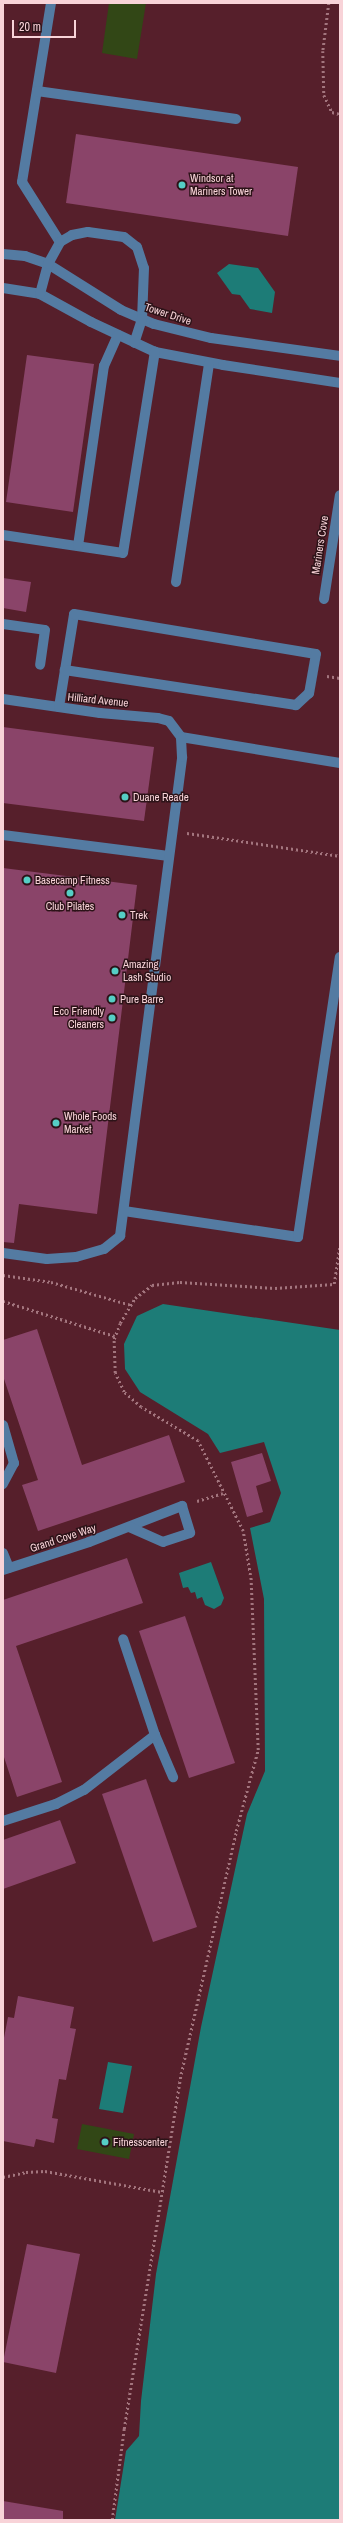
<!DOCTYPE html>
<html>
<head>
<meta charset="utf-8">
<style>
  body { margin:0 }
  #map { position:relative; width:343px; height:2523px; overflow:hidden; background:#561f2b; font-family:"Archivo Narrow",sans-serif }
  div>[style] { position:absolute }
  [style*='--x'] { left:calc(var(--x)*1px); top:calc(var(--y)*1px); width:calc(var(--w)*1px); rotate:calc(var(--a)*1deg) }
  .green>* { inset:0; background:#324716 }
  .water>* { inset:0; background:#1d7c77 }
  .building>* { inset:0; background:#8a4469 }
  .path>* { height:2.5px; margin-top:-1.25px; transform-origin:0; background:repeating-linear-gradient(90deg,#a3757e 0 2px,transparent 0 5px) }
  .minor>* { height:10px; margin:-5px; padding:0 5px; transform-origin:5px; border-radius:5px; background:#547ba2 }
  .dots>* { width:11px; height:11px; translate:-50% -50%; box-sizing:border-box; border:2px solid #2c1318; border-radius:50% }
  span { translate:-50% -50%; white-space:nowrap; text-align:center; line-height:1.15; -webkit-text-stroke:3px #2c1318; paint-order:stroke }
  .poi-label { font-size:11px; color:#f8d3d8 }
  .left { translate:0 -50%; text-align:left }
  .right { translate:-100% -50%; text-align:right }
  .street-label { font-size:11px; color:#f8d3d8 }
  .frame { position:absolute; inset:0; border:4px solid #f8d3d8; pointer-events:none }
  .scale { position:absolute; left:12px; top:20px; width:64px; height:18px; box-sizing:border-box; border:2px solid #f8d3d8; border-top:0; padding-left:5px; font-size:12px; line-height:14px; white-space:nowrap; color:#f8d3d8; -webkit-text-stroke:3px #2c1318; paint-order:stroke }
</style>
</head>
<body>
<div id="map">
  <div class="green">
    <div style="clip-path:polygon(109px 3px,146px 3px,137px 59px,102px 53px)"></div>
    <div style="clip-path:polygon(82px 2124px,134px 2134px,129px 2159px,77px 2149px)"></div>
  </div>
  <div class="water">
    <div style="clip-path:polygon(229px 264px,258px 268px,275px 292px,272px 313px,250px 309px,240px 295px,232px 294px,217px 273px)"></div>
    <div style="clip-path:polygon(163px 1304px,340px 1330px,340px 2520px,115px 2520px,126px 2451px,139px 2436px,141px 2401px,156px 2274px,201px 2027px,247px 1814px,265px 1771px,264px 1599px,250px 1528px,270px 1522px,281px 1493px,264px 1442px,220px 1453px,208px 1434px,140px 1392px,125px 1369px,124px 1344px,137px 1316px)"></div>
    <div style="clip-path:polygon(211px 1562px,224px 1598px,221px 1605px,214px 1609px,205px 1605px,202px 1597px,197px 1599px,195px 1592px,191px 1593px,188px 1587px,183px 1588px,179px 1573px)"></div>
    <div style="clip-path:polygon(108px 2062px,132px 2066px,123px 2113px,99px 2109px)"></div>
  </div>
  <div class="building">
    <div style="clip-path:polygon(76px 134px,298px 167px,288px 236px,66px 203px)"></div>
    <div style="clip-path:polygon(27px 355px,94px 364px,73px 512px,6px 502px)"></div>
    <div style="clip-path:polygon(3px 578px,31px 582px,26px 612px,3px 608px)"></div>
    <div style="clip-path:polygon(3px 727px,154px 747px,144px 821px,3px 803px)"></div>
    <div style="clip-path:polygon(3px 868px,137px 885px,97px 1214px,19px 1204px,14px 1243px,3px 1242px)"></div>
    <div style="clip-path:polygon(37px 1329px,82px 1465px,169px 1435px,185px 1482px,38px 1531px,22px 1485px,38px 1480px,3px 1376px,3px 1340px)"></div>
    <div style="clip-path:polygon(262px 1453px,271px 1481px,256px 1486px,263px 1512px,247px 1517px,231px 1462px)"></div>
    <div style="clip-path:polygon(127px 1558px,143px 1603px,16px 1646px,62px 1782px,17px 1797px,3px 1754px,3px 1600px)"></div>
    <div style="clip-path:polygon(185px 1616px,235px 1763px,189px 1778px,139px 1631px)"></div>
    <div style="clip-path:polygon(146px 1779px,197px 1927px,153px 1942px,102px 1794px)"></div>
    <div style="clip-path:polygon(60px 1820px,76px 1863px,3px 1889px,3px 1840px)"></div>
    <div style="clip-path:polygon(18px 1996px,74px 2007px,70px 2028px,76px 2029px,66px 2080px,59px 2079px,52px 2118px,58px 2119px,54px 2143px,36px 2139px,34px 2147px,3px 2141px,3px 2043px,8px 2017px,14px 2018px)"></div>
    <div style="clip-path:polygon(27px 2244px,80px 2254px,56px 2373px,3px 2362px)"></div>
    <div style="clip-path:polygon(3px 2501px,63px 2511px,63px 2520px,3px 2520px)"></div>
  </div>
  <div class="path">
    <div style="--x:329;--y:3;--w:48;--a:97.1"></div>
    <div style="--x:323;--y:51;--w:44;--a:88.7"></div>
    <div style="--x:324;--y:95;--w:19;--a:65"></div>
    <div style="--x:332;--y:112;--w:8;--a:14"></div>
    <div style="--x:327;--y:676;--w:13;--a:9"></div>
    <div style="--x:187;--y:833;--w:155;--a:8.5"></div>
    <div style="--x:3;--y:1275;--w:49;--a:8.3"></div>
    <div style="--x:51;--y:1282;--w:83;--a:16"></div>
    <div style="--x:3;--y:1301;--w:117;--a:17.4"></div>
    <div style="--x:197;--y:1501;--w:27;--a:-17"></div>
    <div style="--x:3;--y:2177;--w:24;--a:-12"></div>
    <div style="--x:26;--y:2172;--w:19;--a:-3"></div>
    <div style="--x:45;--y:2171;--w:119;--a:10.2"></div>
    <div style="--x:112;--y:2520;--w:92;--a:-82.5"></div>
    <div style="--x:124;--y:2429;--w:360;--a:-80.9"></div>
    <div style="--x:181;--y:2074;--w:249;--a:-77.2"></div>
    <div style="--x:236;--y:1831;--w:84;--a:-74.8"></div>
    <div style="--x:258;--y:1750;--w:170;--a:-92.4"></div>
    <div style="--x:251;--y:1580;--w:50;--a:-99.3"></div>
    <div style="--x:243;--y:1531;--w:101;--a:-116.6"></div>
    <div style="--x:198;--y:1441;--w:66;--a:-149.2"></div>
    <div style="--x:141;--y:1407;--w:23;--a:-139"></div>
    <div style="--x:124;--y:1392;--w:21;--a:-115"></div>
    <div style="--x:115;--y:1373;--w:34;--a:-92"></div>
    <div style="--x:114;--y:1339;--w:17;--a:-69"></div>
    <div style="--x:120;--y:1323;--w:29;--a:-59"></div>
    <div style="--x:135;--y:1298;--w:21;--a:-37"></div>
    <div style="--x:152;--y:1285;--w:28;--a:-6"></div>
    <div style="--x:180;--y:1282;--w:95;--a:3.6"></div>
    <div style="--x:275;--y:1288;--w:59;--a:-3.9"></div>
    <div style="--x:334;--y:1284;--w:40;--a:-81.5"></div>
  </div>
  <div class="minor">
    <div style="--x:51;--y:3;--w:181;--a:99.2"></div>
    <div style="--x:22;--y:182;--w:71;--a:57.7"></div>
    <div style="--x:37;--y:91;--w:201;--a:8"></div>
    <div style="--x:3;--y:254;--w:22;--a:5"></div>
    <div style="--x:25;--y:256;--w:24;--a:19"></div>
    <div style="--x:48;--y:264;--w:86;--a:32.2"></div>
    <div style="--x:121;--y:310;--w:36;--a:23"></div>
    <div style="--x:154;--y:324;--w:59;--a:13.8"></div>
    <div style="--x:211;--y:338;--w:130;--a:7.9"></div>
    <div style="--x:3;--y:288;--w:37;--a:9"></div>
    <div style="--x:40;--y:294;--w:58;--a:28.8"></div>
    <div style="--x:91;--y:322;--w:71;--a:25.1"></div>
    <div style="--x:155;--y:352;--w:69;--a:10.8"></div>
    <div style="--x:223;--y:365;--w:118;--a:8.7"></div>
    <div style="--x:40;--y:294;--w:31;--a:-75"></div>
    <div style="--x:48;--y:264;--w:25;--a:-61"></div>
    <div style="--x:60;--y:242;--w:14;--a:-30"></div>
    <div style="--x:72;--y:235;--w:16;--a:-11"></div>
    <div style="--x:88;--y:232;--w:36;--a:8"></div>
    <div style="--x:124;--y:237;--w:16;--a:38"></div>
    <div style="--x:137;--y:247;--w:22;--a:72"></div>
    <div style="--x:144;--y:268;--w:51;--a:92.2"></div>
    <div style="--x:142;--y:319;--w:25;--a:108"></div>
    <div style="--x:3;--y:535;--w:121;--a:8.5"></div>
    <div style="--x:123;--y:553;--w:204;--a:-81"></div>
    <div style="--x:78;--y:546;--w:182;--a:-81.8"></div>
    <div style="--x:104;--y:366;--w:34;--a:-66"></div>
    <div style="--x:176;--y:582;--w:221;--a:-81.4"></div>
    <div style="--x:324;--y:599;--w:105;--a:-81.3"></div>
    <div style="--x:3;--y:624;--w:42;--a:8.1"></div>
    <div style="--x:45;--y:630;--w:35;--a:98"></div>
    <div style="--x:3;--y:699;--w:98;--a:8.2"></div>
    <div style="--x:100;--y:713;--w:58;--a:4.9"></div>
    <div style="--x:158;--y:718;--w:11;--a:15"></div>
    <div style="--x:169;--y:721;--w:20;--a:53"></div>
    <div style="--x:59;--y:707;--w:94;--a:-80.8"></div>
    <div style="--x:74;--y:614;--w:245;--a:9.4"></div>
    <div style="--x:316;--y:654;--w:40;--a:100"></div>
    <div style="--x:309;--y:693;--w:18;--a:137"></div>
    <div style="--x:296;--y:705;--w:234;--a:-171.4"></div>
    <div style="--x:181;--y:737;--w:161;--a:9.3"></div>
    <div style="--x:3;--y:835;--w:167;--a:7.2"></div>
    <div style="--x:124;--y:1211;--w:176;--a:8.5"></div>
    <div style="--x:298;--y:1237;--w:283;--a:-81.5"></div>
    <div style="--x:3;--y:1253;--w:44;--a:7.8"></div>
    <div style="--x:47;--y:1259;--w:29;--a:-4"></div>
    <div style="--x:76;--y:1257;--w:29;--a:-16"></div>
    <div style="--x:104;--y:1249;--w:21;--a:-39"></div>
    <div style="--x:120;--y:1236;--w:483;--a:-82.6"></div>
    <div style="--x:182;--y:757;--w:20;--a:-93"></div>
    <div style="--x:3;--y:1425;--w:40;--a:74"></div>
    <div style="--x:14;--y:1463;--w:24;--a:118"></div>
    <div style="--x:3;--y:1553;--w:16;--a:68"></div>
    <div style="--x:3;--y:1570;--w:90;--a:-18"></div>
    <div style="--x:89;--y:1542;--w:100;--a:-21.2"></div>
    <div style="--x:182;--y:1506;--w:28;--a:73"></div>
    <div style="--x:190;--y:1533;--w:28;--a:162"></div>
    <div style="--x:163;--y:1542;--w:36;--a:-156"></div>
    <div style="--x:155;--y:1735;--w:46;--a:66.8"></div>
    <div style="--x:3;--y:1821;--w:56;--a:-17.8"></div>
    <div style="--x:56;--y:1804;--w:31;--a:-27"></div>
    <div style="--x:84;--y:1790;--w:90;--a:-37.8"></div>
    <div style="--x:155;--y:1735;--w:101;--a:-108.4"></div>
  </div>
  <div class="dots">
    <div style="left:182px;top:185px;background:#55cec5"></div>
    <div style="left:125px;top:797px;background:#55cec5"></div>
    <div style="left:27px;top:880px;background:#55cec5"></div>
    <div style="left:70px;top:893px;background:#55cec5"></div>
    <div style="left:122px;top:915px;background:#55cec5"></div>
    <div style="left:115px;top:971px;background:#55cec5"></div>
    <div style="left:112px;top:999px;background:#55cec5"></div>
    <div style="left:112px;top:1018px;background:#55cec5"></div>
    <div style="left:56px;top:1123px;background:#55cec5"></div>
    <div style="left:105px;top:2142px;background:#55cec5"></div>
  </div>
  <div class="poi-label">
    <span class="left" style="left:190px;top:185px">Windsor at<br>Mariners Tower</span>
    <span class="left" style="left:133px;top:797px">Duane Reade</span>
    <span class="left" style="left:35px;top:880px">Basecamp Fitness</span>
    <span style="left:70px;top:906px">Club Pilates</span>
    <span class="left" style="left:130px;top:915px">Trek</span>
    <span class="left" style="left:123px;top:971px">Amazing<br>Lash Studio</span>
    <span class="left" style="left:120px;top:999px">Pure Barre</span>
    <span class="right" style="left:104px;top:1018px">Eco Friendly<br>Cleaners</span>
    <span class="left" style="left:64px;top:1123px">Whole Foods<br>Market</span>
    <span class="left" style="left:113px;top:2142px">Fitnesscenter</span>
  </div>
  <div class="street-label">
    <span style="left:168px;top:314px;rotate:18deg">Tower Drive</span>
    <span style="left:320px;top:545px;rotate:-81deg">Mariners Cove</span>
    <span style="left:98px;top:700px;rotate:6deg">Hilliard Avenue</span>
    <span style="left:63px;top:1538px;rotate:-18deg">Grand Cove Way</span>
  </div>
  <div class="frame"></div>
  <div class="scale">20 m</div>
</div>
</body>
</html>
